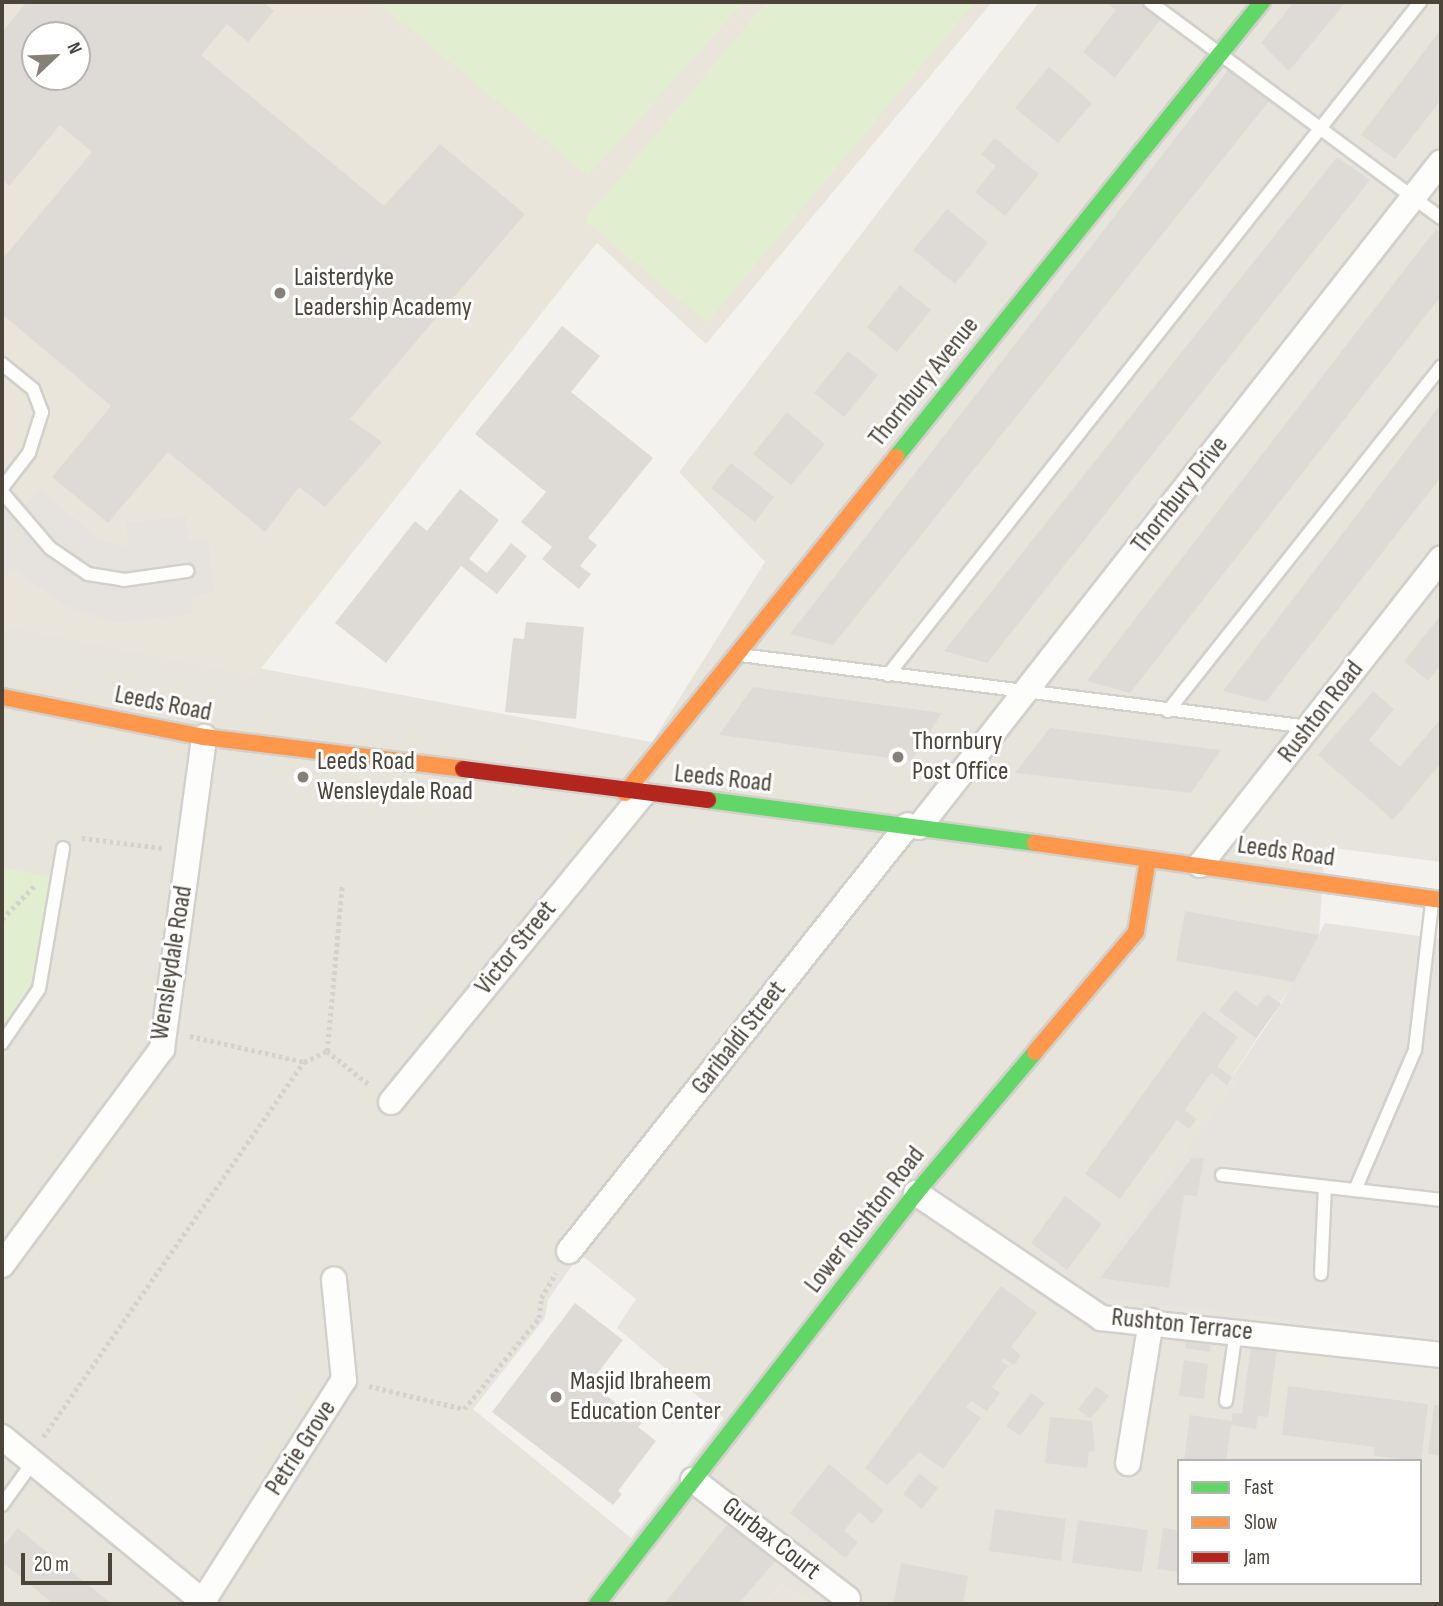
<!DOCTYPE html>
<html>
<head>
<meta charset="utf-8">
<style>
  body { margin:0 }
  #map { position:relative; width:1443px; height:1606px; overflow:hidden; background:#f4f2ee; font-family:"Sofia Sans Condensed",sans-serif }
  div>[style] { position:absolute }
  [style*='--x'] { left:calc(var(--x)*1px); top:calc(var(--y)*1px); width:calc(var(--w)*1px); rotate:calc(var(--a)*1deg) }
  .residential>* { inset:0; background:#e7e4dc }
  .industrial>* { inset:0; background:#e6e2de }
  .education>* { inset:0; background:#eae5da }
  .green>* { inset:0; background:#e1eecf }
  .parking>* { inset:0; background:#e6e3df }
  .building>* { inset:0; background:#dedbd6 }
  .path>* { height:4.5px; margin-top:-2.25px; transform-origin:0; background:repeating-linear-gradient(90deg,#d3d2cc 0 3.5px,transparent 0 7px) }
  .roads { filter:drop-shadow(2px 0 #d2d0cb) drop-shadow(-2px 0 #d2d0cb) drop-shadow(0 2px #d2d0cb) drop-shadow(0 -2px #d2d0cb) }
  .lane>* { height:12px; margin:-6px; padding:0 6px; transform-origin:6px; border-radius:6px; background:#fdfdfc }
  .street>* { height:24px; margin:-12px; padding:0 12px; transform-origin:12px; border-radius:12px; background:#fdfdfc }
  .fast>* { height:16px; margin:-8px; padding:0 8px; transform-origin:8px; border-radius:8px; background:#63d668 }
  .slow>* { height:16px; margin:-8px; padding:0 8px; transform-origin:8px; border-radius:8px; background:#ff974d }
  .jam>* { height:16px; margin:-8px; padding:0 8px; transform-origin:8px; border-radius:8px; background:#b3261e }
  .dots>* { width:19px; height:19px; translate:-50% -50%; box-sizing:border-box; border:4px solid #fff; border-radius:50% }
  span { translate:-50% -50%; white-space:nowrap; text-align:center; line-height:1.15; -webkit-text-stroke:6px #fff; paint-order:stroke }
  .poi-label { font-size:26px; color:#4b4439 }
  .left { translate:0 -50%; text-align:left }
  .street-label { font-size:26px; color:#4b4439 }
  .frame { position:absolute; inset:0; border:4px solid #4b4439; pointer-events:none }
  .legend { position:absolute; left:1177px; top:1459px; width:245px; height:126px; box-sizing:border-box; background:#fff; border:2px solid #b7b4b0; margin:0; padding:9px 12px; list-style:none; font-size:21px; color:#4b4439 }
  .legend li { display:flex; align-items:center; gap:14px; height:35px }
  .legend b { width:35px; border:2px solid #b7b4b0 }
  .north { position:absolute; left:21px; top:21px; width:70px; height:70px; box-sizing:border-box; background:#fff; border:2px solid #b7b4b0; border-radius:50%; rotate:67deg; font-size:19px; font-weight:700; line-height:28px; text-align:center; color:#4b4439 }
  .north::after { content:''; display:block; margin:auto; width:24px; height:32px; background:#868178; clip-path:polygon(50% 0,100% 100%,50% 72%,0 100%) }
  .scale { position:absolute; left:21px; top:1553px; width:91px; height:32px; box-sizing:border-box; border:4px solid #4b4439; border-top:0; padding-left:9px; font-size:21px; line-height:24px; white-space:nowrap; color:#4b4439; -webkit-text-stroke:5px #fff; paint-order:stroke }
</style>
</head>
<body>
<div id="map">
  <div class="residential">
    <div style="clip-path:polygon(evenodd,1039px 2px,1441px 2px,1441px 862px,1325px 847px,1319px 935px,1294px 982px,1233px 1075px,1237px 1079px,1083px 1296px,1441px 1339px,1441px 1604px,812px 1604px,781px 1584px,765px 1604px,2px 1604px,2px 620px,652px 742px,765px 562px,679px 472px,1039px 2px,580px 1254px,636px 1299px,617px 1328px,724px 1418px,631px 1538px,473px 1409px,545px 1318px,548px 1300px,580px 1254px,1039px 2px,1179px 1461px,1420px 1461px,1420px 1583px,1179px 1583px,1179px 1461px)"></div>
  </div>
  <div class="industrial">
    <div style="clip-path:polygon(1325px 923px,1441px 939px,1441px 1339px,1082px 1296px,1237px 1079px,1233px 1076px,1281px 1004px)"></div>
  </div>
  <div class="education">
    <div style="clip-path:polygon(evenodd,2px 2px,992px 2px,706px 344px,597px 243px,255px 676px,2px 626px,2px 2px,35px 35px,77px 35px,77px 77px,35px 77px,35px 35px)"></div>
    <div style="clip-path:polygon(781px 1584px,812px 1604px,765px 1604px)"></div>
  </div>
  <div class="green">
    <div style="clip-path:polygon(377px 2px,744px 2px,588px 176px)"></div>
    <div style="clip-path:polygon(766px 2px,975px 2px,707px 323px,584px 220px)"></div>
    <div style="clip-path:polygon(2px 868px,54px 877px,33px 989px,2px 1033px)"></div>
  </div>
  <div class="parking">
    <div style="clip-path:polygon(40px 489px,100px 540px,129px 546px,126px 523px,186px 516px,188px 541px,208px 539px,214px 592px,193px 597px,192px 614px,117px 623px,67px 607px,13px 569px,2px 579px,2px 512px,25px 507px)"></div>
  </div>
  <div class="building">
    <div style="clip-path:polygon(evenodd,27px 2px,263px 2px,274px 11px,248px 42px,227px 24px,201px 55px,384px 206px,440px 144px,525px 214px,350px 419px,382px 442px,325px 507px,299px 487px,265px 532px,168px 452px,108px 523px,52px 477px,111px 406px,2px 314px,2px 253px,5px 256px,92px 152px,60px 125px,9px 186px,2px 180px,2px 32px,27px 2px,35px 35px,77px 35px,77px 77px,35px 77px,35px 35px)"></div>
    <div style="clip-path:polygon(1106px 2px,1138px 2px,1160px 20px,1115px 78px,1083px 52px,1116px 10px)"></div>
    <div style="clip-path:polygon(1294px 2px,1346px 2px,1289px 71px,1261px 43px)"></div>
    <div style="clip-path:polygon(1441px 29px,1441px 100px,1395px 159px,1361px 135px)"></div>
    <div style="clip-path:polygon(1049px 67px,1092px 103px,1058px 143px,1015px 108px)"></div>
    <div style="clip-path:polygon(1229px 69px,1270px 100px,833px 645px,790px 634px)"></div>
    <div style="clip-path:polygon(995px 138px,1039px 174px,1005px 216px,975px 192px,996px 166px,981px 154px)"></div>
    <div style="clip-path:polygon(1337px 157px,1370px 180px,987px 663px,944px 651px)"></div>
    <div style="clip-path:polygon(947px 209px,988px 243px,955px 284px,913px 250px)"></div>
    <div style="clip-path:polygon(1436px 229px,1441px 233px,1441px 296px,1130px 693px,1087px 681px)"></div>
    <div style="clip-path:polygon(900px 285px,931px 310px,897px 352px,867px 327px)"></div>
    <div style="clip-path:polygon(562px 326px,600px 356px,571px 392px,653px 458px,588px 538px,597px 545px,580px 566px,591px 574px,579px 589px,542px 559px,552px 547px,521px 522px,546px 492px,475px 434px)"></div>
    <div style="clip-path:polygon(848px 351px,878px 375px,844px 417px,814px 393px)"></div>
    <div style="clip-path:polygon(1441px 404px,1441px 477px,1266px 702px,1223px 691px)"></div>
    <div style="clip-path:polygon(787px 412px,825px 444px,791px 485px,753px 454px)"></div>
    <div style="clip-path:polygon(731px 463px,774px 497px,755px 522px,711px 488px)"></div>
    <div style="clip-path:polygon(460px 489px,499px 520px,469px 559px,487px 573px,511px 543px,527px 556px,497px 594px,461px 566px,386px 663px,335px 623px,415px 521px,427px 531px)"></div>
    <div style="clip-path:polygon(1441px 615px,1441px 665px,1428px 681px,1404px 661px)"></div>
    <div style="clip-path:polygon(526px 622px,584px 627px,576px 719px,505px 712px,513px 638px,524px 639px)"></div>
    <div style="clip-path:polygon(753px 687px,942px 713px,911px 761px,719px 735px)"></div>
    <div style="clip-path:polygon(1373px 691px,1394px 709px,1369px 740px,1400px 767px,1441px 719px,1441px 763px,1393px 820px,1318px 755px)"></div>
    <div style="clip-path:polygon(1050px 728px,1221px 750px,1191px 793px,1015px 773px)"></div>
    <div style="clip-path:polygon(1185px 911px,1234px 920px,1319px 935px,1294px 982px,1176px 961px)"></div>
    <div style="clip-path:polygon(1235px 990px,1257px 1007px,1267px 994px,1281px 1004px,1256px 1038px,1219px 1011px)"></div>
    <div style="clip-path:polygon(1203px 1011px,1238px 1037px,1217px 1066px,1232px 1077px,1227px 1085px,1211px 1073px,1185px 1110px,1197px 1119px,1189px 1129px,1177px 1120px,1120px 1199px,1085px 1174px)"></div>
    <div style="clip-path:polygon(1192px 1158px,1204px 1158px,1197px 1196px,1184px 1195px,1169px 1288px,1100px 1278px)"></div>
    <div style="clip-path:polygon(1065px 1196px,1102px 1224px,1067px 1270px,1031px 1243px)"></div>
    <div style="clip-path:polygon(1001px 1286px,1037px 1313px,1011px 1347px,1021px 1355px,1014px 1365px,1003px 1358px,1001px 1361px,1008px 1366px,992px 1387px,1000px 1393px,987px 1411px,971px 1401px,966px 1407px,981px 1418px,943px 1469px,919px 1452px,887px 1485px,865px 1468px)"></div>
    <div style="clip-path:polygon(575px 1303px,623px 1340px,590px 1383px,642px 1423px,638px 1427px,656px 1441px,618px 1491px,622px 1494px,613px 1505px,492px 1412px)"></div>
    <div style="clip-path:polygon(1187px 1336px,1211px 1340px,1210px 1352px,1185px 1348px)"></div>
    <div style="clip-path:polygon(1251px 1345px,1277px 1349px,1268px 1417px,1258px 1416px,1256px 1429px,1231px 1425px,1226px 1461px,1184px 1461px,1190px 1415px,1232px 1421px,1232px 1413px,1242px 1414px)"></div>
    <div style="clip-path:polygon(1184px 1360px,1208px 1364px,1204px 1399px,1179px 1396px)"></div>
    <div style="clip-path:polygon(1096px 1386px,1109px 1396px,1090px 1419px,1078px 1409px)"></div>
    <div style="clip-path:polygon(1288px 1386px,1428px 1404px,1421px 1461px,1374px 1456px,1375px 1447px,1282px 1435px)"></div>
    <div style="clip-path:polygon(1031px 1393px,1045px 1403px,1020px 1436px,1006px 1426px)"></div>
    <div style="clip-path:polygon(1434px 1405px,1441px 1405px,1441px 1455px,1428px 1454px)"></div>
    <div style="clip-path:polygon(1050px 1417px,1092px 1421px,1095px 1452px,1089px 1451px,1087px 1468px,1045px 1463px)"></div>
    <div style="clip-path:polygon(829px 1464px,884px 1510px,873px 1524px,859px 1512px,844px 1531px,858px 1542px,845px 1558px,790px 1513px)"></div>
    <div style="clip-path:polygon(919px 1473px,938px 1488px,922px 1509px,903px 1494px)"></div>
    <div style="clip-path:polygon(995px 1509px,1066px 1519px,1061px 1561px,989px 1551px)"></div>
    <div style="clip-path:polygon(731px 1520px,778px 1558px,738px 1604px,664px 1604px)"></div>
    <div style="clip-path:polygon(1078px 1520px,1148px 1530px,1142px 1572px,1072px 1563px)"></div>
    <div style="clip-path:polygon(18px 1528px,37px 1544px,112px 1604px,53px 1604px,34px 1588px,2px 1562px,2px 1548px)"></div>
    <div style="clip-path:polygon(1163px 1528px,1179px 1530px,1179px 1572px,1157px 1569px)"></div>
    <div style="clip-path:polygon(901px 1563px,968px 1576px,963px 1604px,893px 1604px)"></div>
  </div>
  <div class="path">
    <div style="--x:82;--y:838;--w:83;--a:7"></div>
    <div style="--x:2;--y:919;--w:46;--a:-45.9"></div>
    <div style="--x:190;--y:1036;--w:117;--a:12.8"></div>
    <div style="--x:304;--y:1062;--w:25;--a:-26"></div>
    <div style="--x:327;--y:1051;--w:56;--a:38.5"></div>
    <div style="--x:327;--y:1051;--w:165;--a:-84.8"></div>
    <div style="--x:369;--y:1386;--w:98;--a:13.6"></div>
    <div style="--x:464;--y:1409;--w:118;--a:-50.5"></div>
    <div style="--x:539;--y:1318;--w:20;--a:-84"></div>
    <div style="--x:541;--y:1298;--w:29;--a:-59"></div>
    <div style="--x:43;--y:1437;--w:457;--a:-55.2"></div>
  </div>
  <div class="roads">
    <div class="lane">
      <div style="--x:1150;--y:2;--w:362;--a:36.6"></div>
      <div style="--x:2;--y:364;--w:40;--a:39"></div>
      <div style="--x:33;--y:389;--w:25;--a:69"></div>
      <div style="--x:42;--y:412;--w:43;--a:107.6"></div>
      <div style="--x:29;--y:453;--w:44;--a:127.6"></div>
      <div style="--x:2;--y:492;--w:74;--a:49.4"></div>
      <div style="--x:50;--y:548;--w:46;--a:34.4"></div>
      <div style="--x:88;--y:574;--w:36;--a:9"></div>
      <div style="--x:124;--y:580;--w:64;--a:-8.1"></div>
      <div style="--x:740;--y:655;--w:574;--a:7.21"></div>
      <div style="--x:888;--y:675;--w:858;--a:-51.67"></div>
      <div style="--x:1168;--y:711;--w:440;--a:-51.6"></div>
      <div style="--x:2;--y:1043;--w:65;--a:-55.6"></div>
      <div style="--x:39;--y:989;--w:143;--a:-80.3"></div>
      <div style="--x:1222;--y:1175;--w:220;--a:6.5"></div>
      <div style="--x:1355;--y:1190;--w:152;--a:-66.8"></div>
      <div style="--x:1415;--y:1050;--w:148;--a:-83.4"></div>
      <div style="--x:1321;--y:1274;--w:87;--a:-87.4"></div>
      <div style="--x:1226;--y:1401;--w:71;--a:-81.9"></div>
      <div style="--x:2;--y:1505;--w:53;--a:-54.2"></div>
    </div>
    <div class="street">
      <div style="--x:919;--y:827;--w:845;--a:-51.87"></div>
      <div style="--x:1200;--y:865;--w:390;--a:-51.8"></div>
      <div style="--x:391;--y:1102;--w:397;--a:-50.7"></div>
      <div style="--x:916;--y:1193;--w:223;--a:34"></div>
      <div style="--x:1101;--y:1318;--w:342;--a:6.2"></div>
      <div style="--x:569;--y:1251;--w:544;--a:-51.49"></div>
      <div style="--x:2;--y:1265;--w:269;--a:-53.5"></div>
      <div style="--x:162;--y:1049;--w:315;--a:-82.3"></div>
      <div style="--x:2;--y:1437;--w:264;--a:39.3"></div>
      <div style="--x:1128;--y:1463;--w:144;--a:-80.8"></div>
      <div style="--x:693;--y:1480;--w:195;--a:37.5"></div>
      <div style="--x:203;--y:1601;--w:262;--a:-57.5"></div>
      <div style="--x:344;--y:1380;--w:101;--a:-95.7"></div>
    </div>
    <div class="fast">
      <div style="--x:896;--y:457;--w:584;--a:-51.19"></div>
      <div style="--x:708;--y:800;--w:330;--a:7.5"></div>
      <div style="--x:597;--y:1604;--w:520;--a:-52.18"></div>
      <div style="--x:916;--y:1193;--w:185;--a:-49.8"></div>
    </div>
    <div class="slow">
      <div style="--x:2;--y:697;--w:206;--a:11.2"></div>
      <div style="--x:204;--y:737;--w:261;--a:7"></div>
      <div style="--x:625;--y:793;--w:432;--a:-51.1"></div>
      <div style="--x:1035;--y:843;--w:410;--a:8"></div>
      <div style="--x:1035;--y:1052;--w:157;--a:-49.9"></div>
      <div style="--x:1136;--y:932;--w:74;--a:-80.7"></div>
    </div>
    <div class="jam">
      <div style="--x:463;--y:769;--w:247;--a:7.2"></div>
    </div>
  </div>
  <div class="dots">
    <div style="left:280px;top:293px;background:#868178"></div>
    <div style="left:898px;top:757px;background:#868178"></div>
    <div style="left:303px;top:777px;background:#868178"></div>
    <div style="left:556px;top:1397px;background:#868178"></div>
  </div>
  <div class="poi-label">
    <span class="left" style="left:294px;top:293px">Laisterdyke<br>Leadership Academy</span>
    <span class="left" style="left:912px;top:757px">Thornbury<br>Post Office</span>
    <span class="left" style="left:317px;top:777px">Leeds Road<br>Wensleydale Road</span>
    <span class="left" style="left:570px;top:1397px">Masjid Ibraheem<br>Education Center</span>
  </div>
  <div class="street-label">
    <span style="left:924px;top:382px;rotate:-51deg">Thornbury Avenue</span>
    <span style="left:1180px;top:495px;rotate:-52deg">Thornbury Drive</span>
    <span style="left:163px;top:704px;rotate:11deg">Leeds Road</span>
    <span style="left:1321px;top:712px;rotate:-52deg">Rushton Road</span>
    <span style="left:723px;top:779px;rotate:6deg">Leeds Road</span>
    <span style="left:1286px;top:852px;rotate:8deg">Leeds Road</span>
    <span style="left:516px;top:948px;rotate:-51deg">Victor Street</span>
    <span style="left:172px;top:963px;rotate:-81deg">Wensleydale Road</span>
    <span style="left:739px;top:1038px;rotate:-52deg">Garibaldi Street</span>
    <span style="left:865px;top:1220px;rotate:-52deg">Lower Rushton Road</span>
    <span style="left:1182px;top:1325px;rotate:6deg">Rushton Terrace</span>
    <span style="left:301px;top:1448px;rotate:-57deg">Petrie Grove</span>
    <span style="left:771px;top:1539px;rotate:38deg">Gurbax Court</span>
  </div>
  <div class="frame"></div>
  <ul class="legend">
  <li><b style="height:9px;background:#63d668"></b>Fast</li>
  <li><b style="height:9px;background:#ff974d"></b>Slow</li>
  <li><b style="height:9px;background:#b3261e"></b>Jam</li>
  </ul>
  <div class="north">N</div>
  <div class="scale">20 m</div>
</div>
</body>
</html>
